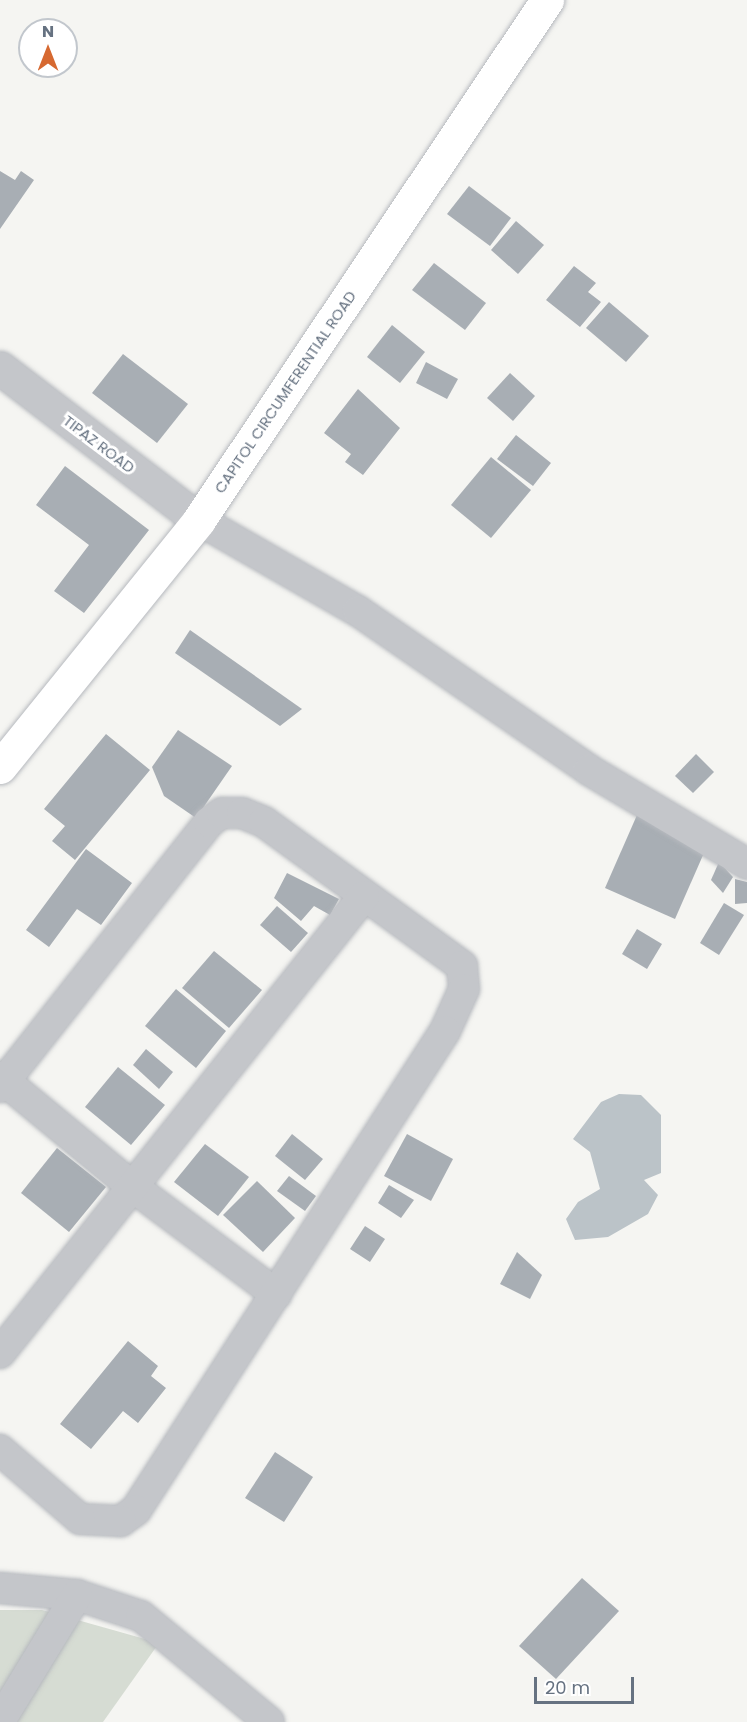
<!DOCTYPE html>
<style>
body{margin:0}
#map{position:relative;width:747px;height:1722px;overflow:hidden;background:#f5f5f2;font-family:Poppins,sans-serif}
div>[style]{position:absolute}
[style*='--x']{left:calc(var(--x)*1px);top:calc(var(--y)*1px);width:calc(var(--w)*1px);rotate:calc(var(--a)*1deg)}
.green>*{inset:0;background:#d6dcd3}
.water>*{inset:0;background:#bbc3c8}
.building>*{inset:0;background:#a8aeb4}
.roads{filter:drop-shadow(0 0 2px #b6b9be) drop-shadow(0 0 2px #b6b9be)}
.minor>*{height:30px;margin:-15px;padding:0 15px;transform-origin:15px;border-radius:15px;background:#c4c6ca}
.tertiary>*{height:33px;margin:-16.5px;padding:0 16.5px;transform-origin:16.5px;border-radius:16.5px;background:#c4c6ca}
.secondary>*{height:33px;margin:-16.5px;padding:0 16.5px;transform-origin:16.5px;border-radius:16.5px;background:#fff}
span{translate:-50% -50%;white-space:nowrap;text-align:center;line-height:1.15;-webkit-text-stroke:6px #fff;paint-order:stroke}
.street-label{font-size:15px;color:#667281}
.north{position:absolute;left:18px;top:18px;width:60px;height:60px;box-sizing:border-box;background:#fff;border:2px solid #c2c7cd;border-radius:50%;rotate:0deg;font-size:16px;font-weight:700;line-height:24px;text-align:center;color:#667281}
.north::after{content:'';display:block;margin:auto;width:21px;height:27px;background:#d66931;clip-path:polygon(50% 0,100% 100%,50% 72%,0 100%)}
.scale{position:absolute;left:534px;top:1677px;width:100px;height:27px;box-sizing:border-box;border:3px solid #667281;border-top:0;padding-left:8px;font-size:18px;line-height:21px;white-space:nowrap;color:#667281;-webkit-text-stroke:4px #fff;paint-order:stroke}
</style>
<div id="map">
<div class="green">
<i style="clip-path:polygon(0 1610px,42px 1610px,159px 1643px,103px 1722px,0 1722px)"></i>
</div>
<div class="water">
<i style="clip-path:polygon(619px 1094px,641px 1095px,661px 1115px,661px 1173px,644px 1180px,658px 1195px,648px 1214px,608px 1237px,575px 1240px,566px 1219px,578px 1202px,600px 1189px,590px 1152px,573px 1139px,601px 1102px)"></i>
</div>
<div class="building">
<i style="clip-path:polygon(0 171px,15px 180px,21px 171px,34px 180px,0 229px)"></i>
<i style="clip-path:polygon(469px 186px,511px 218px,490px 246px,447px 214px)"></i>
<i style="clip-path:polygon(516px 221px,544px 245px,518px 274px,491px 250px)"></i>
<i style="clip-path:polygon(434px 263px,486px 303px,465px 330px,412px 290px)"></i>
<i style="clip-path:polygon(574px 266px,596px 283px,588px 292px,601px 302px,580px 327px,546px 300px)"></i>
<i style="clip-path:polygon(609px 302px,649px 336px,626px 362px,586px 328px)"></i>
<i style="clip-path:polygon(392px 325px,425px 352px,400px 383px,367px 357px)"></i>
<i style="clip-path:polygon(123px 354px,188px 404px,157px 443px,92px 393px)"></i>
<i style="clip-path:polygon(426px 362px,458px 379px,447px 399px,416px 383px)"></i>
<i style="clip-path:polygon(510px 373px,535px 396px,513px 421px,487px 398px)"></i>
<i style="clip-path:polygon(358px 389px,400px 428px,363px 475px,345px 462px,351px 454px,324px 433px)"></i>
<i style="clip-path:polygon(516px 435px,551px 463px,533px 486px,497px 459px)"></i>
<i style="clip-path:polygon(491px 457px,531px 490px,491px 538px,451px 505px)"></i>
<i style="clip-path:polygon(65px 466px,149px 530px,84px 613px,54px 591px,89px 545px,36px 505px)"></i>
<i style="clip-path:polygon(190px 630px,302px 709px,280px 726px,175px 653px)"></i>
<i style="clip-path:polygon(178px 730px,232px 766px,196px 818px,164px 796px,152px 767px)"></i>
<i style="clip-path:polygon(106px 734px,150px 770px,75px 860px,52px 841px,65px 826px,44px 809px)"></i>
<i style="clip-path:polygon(696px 754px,714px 772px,693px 793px,675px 776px)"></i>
<i style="clip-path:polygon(637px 815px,707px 846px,675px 919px,605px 888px)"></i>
<i style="clip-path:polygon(86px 849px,132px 883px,101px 925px,77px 909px,49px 947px,26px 930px)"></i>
<i style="clip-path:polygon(719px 862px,733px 877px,723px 893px,711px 880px)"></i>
<i style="clip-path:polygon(287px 873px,339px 899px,330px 915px,314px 906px,301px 921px,274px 898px)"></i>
<i style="clip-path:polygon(735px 879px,747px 882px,747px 903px,735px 904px)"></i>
<i style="clip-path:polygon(724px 903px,744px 915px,719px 955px,700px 943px)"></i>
<i style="clip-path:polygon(277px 906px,308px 933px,291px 952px,260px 925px)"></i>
<i style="clip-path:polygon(637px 929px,662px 944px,647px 969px,622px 954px)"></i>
<i style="clip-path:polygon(214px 951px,262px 990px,229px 1028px,182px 988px)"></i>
<i style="clip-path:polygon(176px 989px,226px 1031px,196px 1068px,145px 1026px)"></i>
<i style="clip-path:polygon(146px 1049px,173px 1072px,159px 1089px,133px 1065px)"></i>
<i style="clip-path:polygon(118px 1067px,165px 1105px,131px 1145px,85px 1107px)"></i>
<i style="clip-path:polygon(292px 1134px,323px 1159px,305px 1180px,275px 1156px)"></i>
<i style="clip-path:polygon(407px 1134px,453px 1159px,431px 1201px,384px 1176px)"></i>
<i style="clip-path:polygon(205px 1144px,249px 1177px,218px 1216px,174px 1182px)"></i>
<i style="clip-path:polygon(57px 1148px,106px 1187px,69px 1232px,21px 1193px)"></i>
<i style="clip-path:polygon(289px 1176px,316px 1196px,305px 1211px,277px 1191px)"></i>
<i style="clip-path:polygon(257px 1181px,295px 1218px,263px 1252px,223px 1215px)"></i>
<i style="clip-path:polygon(389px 1185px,414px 1200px,401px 1218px,378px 1203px)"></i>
<i style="clip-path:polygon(365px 1226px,385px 1239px,370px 1262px,350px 1249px)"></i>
<i style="clip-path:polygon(517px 1252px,542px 1275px,530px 1299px,500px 1284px)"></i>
<i style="clip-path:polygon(128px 1341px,158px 1366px,151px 1376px,166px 1388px,138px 1423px,123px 1411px,91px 1449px,60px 1424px)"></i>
<i style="clip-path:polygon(275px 1452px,313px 1477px,284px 1522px,245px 1498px)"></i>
<i style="clip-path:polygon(582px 1578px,619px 1611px,556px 1679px,519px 1646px)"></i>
</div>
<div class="roads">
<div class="minor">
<i style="--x:199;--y:520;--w:183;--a:29.8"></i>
<i style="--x:358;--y:611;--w:280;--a:34.5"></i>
<i style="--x:589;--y:770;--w:184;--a:30.7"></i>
<i style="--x:0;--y:1077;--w:173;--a:39.6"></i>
<i style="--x:133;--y:1187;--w:179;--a:36.8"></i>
<i style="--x:0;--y:1087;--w:337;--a:-51.7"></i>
<i style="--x:209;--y:822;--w:16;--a:-35"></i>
<i style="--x:222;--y:813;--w:20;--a:0"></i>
<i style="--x:242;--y:813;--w:24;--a:22"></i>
<i style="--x:264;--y:822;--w:245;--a:36"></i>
<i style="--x:462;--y:966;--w:23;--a:85"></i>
<i style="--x:464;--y:989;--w:46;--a:114.3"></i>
<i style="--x:445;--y:1031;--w:570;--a:122.83"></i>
<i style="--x:136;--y:1510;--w:19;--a:144"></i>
<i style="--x:121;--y:1521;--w:41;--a:-177.2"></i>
<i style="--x:80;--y:1519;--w:106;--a:-139.2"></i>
<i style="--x:0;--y:1353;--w:584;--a:-51.46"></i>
<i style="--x:0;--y:1588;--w:77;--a:5.2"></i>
<i style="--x:77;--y:1595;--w:67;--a:18.2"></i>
<i style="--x:141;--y:1616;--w:166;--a:39.6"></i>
<i style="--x:0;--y:1721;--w:148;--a:-58.6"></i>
</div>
<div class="tertiary">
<i style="--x:0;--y:368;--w:250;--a:37.4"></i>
</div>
<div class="secondary">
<i style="--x:0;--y:767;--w:317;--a:-51.1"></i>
<i style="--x:199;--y:520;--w:626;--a:-56.21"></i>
</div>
</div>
<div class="street-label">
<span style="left:285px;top:392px;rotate:-56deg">CAPITOL CIRCUMFERENTIAL ROAD</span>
<span style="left:99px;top:444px;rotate:37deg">TIPAZ ROAD</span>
</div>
<div class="north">N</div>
<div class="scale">20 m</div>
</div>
